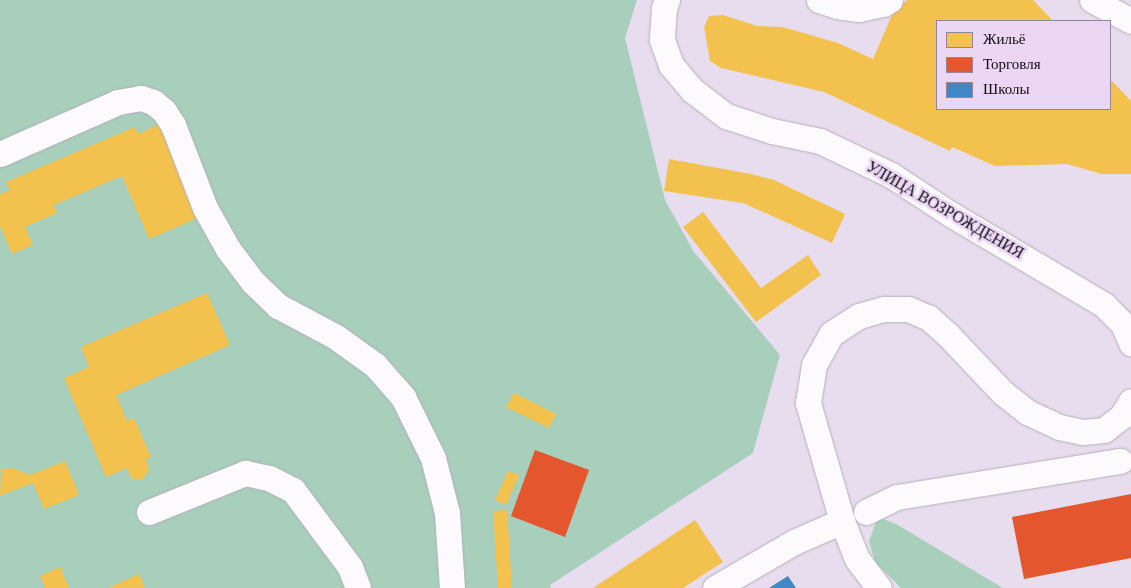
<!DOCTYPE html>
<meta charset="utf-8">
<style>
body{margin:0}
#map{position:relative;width:1131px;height:588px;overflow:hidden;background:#e8ddee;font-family:"Times New Roman",serif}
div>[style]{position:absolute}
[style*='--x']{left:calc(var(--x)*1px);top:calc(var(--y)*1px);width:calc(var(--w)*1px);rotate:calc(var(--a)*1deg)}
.green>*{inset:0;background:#a7cfbc}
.homes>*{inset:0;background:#f2c14e}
.shops>*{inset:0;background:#e4572e}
.schools>*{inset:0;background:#3f88c5}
.roads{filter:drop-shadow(0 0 1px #b7aebb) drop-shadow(0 0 1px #b7aebb)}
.minor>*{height:25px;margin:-12.5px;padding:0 12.5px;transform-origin:12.5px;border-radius:12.5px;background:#fcfafc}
span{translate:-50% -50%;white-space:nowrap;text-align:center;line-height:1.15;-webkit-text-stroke:5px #ebd7f4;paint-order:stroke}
.street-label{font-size:16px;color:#100912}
.legend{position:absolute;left:936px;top:20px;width:175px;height:90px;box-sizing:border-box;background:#ebd7f4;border:1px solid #93859a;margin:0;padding:6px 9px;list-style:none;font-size:15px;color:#100912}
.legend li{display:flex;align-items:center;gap:10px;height:25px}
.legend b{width:25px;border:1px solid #93859a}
</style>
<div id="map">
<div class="green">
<i style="clip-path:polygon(0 0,637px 0,625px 38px,665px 200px,694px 252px,780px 355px,753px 453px,550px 585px,551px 588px,0 588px)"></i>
<i style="clip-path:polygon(878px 517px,896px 524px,1003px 588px,901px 588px,875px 562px,869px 541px)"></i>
</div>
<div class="homes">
<i style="clip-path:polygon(907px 0,1033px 0,1053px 21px,937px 21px,937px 109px,1110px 109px,1110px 79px,1131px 101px,1131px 174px,1102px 174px,1067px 164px,995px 166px,952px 147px,950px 151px,824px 92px,721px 68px,710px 61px,704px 27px,709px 16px,723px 15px,757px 26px,783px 27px,838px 43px,873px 59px,892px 15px)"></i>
<i style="clip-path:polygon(160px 124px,200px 217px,149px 239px,122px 176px,54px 205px,57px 213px,25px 227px,33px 245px,12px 254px,0 226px,0 194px,10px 190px,6px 182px,135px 127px,138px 134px)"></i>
<i style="clip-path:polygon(669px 159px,751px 174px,774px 180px,845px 214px,832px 243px,743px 203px,664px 191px)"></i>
<i style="clip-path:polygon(703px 212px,761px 288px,808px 255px,821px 275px,756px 322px,683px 227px)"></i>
<i style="clip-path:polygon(207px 293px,230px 345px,116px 395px,127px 421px,134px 418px,151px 457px,146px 459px,149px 470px,142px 480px,131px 478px,127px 468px,106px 477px,64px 378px,89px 367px,81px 347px)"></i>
<i style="clip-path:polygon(514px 393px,556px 414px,549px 428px,506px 407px)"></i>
<i style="clip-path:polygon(65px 461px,79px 495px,44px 509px,33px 483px,0 496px,1px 469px,12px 468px,30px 475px)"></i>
<i style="clip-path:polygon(508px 471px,519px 475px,506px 505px,495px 500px)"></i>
<i style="clip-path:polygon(507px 510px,512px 588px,498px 588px,493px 511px)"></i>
<i style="clip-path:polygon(695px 520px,723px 562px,683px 588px,593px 588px)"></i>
<i style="clip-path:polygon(60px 567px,69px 588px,45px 588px,40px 576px)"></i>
<i style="clip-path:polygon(139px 574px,145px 588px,108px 588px)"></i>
</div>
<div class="shops">
<i style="clip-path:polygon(535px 450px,589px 470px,565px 537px,511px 516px)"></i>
<i style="clip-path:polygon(1131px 494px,1131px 558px,1024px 579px,1012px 517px)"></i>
</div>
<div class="schools">
<i style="clip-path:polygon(788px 576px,796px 588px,769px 588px)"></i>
</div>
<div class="roads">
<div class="minor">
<i style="--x:667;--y:0;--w:9;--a:111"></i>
<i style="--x:664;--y:8;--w:32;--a:94"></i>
<i style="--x:662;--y:40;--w:27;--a:70"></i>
<i style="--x:671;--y:65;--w:33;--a:50"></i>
<i style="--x:692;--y:90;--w:43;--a:37.4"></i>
<i style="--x:726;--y:116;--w:48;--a:18.1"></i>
<i style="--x:772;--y:131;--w:49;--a:11.8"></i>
<i style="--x:820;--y:141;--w:79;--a:25.6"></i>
<i style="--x:891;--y:175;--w:73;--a:33.3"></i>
<i style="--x:952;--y:215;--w:177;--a:30.6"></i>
<i style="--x:1104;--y:305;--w:27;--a:45"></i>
<i style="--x:1123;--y:324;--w:21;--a:67"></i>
<i style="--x:819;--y:0;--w:19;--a:18"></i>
<i style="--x:837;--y:6;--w:22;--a:8"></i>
<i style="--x:859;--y:9;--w:25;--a:-12"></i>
<i style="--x:883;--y:4;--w:8;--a:-30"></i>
<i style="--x:1092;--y:0;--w:44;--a:28.3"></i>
<i style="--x:0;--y:154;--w:129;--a:-23.8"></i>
<i style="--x:118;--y:102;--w:23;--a:-10"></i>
<i style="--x:141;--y:98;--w:13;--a:18"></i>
<i style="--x:153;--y:102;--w:14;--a:39"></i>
<i style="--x:164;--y:111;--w:17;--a:57"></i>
<i style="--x:173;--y:125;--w:89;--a:68.9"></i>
<i style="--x:205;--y:208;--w:47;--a:60.7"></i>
<i style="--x:228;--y:249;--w:41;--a:52.9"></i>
<i style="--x:253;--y:282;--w:35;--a:44"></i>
<i style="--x:278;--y:306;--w:66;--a:28.1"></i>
<i style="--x:336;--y:337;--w:48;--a:35.7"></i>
<i style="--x:375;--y:365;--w:43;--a:48.8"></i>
<i style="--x:403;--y:397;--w:68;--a:63.8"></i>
<i style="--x:433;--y:458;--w:57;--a:75.7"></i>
<i style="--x:447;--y:513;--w:75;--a:86.2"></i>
<i style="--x:149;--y:512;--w:104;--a:-22.1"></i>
<i style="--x:245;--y:473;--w:25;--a:12"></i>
<i style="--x:269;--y:478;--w:27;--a:27"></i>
<i style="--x:293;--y:490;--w:96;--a:53.5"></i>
<i style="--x:350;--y:567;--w:22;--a:69"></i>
<i style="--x:866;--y:512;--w:34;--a:-26"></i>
<i style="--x:897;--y:497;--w:226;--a:-9.2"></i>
<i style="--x:715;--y:588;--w:91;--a:-30.2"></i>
<i style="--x:794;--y:542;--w:52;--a:-23.6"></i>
<i style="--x:879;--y:588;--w:36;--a:-127"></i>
<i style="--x:857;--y:559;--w:41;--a:-111.5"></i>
<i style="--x:842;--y:521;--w:123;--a:-106.1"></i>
<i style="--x:808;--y:403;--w:38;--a:-81"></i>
<i style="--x:814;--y:365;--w:35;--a:-61"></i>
<i style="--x:831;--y:334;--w:33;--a:-33"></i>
<i style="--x:859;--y:316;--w:26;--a:-16"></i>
<i style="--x:884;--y:309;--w:24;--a:0"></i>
<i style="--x:908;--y:309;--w:23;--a:23"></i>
<i style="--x:929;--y:318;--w:24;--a:42"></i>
<i style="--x:947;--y:334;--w:81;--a:46.5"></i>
<i style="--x:1003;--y:393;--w:31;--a:38"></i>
<i style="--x:1027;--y:412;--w:35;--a:25"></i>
<i style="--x:1059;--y:427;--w:24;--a:12"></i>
<i style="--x:1082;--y:432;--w:22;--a:-5"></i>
<i style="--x:1104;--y:430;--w:23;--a:-38"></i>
<i style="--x:1122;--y:416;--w:17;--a:-59"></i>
</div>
</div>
<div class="street-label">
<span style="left:945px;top:210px;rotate:30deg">УЛИЦА ВОЗРОЖДЕНИЯ</span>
</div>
<ul class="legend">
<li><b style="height:14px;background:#f2c14e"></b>Жильё</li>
<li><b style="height:14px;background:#e4572e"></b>Торговля</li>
<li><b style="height:14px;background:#3f88c5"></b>Школы</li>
</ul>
</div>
